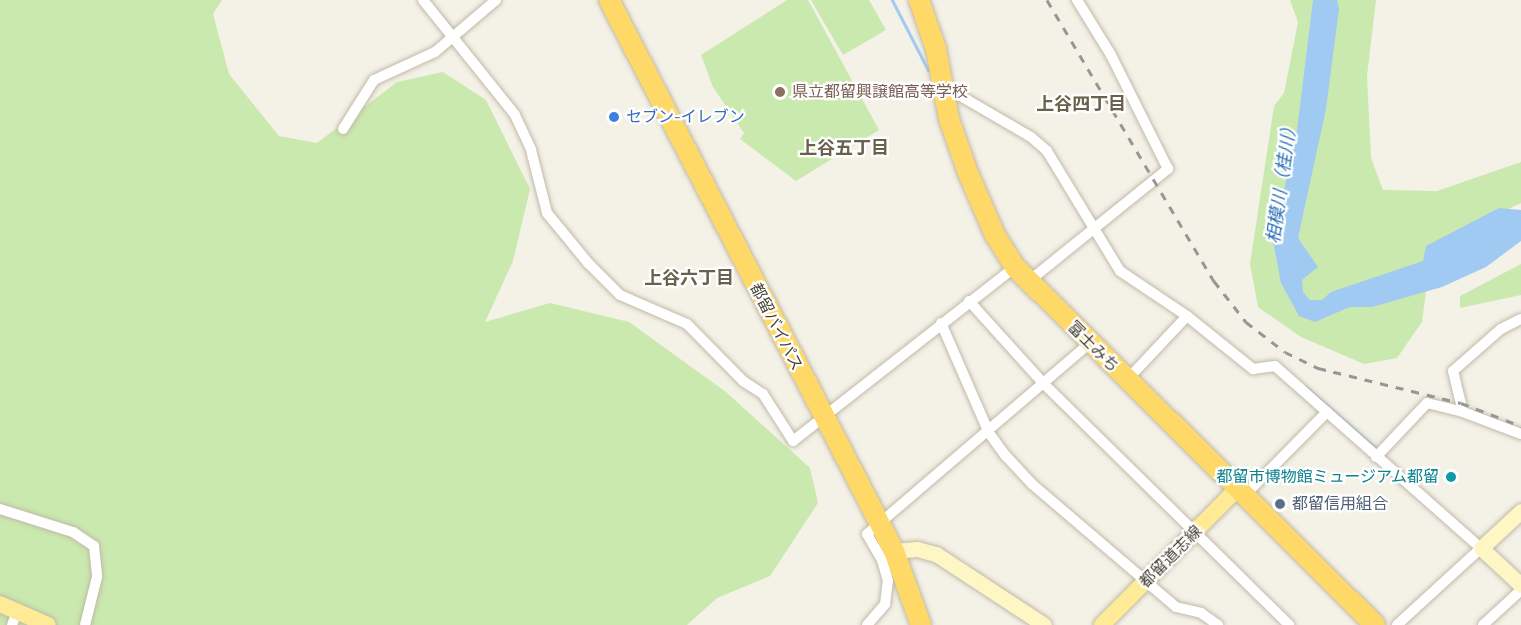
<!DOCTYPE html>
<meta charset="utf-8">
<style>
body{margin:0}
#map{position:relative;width:1521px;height:625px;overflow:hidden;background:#f4f1e7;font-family:Raleway,"Noto Sans JP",sans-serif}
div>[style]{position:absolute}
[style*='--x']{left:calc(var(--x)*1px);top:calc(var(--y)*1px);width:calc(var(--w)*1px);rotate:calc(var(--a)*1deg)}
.green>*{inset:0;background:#cae9ae}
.water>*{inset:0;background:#a1caf3}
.stream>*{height:3px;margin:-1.5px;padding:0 1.5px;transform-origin:1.5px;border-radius:1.5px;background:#a1caf3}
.roads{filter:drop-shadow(0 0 2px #c0baa9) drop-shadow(0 0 2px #c0baa9)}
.street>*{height:10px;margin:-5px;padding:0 5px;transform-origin:5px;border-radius:5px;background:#fff}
.secondary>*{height:15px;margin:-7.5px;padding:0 7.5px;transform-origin:7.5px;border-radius:7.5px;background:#fff6c6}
.primary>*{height:16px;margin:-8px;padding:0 8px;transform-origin:8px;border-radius:8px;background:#ffea95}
.highway>*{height:20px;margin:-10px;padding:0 10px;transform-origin:10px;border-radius:10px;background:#ffd967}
.rail>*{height:3px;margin-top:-1.5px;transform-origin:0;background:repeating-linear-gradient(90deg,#969696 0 8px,transparent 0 16px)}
.dots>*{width:16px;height:16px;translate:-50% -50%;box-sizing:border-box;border:3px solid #fff;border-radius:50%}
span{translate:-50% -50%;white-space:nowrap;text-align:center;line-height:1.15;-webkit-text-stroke:4.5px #fff;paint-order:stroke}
.education-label{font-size:16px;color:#785e54}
.left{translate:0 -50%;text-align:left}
.shop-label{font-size:16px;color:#366cbe}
.street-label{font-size:16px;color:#474235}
.culture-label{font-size:16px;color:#0d838f}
.right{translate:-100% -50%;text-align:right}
.service-label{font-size:16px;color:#4e5e75}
.neighbourhood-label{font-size:18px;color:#6a614c;font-weight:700}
.water-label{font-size:18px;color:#2b70b7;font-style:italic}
</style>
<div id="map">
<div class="green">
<i style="clip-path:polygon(0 0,222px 0,213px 14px,229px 74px,279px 136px,317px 143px,397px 82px,443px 72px,486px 100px,530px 189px,513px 261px,485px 322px,550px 303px,629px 322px,726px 392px,810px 468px,818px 503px,770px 576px,717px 598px,687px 625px,0 625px)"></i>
<i style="clip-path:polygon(787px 0,808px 0,879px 130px,796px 181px,740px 139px,744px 133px,713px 87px,701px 55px)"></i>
<i style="clip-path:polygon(811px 0,869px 0,886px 30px,843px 55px)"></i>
<i style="clip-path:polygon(1290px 0,1376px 0,1367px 76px,1371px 158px,1383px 190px,1437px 191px,1521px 162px,1521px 203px,1478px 223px,1430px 261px,1422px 322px,1397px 358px,1364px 364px,1301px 337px,1258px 307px,1250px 264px,1274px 106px,1284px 93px,1298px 22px)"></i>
<i style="clip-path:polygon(1521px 264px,1521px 295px,1460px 308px,1460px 296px)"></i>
</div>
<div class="water">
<i style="clip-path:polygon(1313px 0,1337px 0,1339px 9px,1326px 109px,1298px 238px,1318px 267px,1302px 280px,1303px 292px,1310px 300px,1322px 300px,1331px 292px,1423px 261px,1426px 246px,1499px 208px,1521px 210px,1521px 241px,1486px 267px,1442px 287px,1372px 307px,1350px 307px,1315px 322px,1299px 316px,1281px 283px,1273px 241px,1297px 130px)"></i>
</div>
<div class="stream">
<i style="--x:892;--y:0;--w:79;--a:62.8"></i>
<i style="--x:1306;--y:387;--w:93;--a:41.1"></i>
</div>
<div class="roads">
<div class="street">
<i style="--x:423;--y:0;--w:147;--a:51.3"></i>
<i style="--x:515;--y:115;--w:38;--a:65"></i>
<i style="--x:531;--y:150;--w:65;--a:75.7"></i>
<i style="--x:547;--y:213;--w:65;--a:50.6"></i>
<i style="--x:588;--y:263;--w:45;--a:45"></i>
<i style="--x:620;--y:295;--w:73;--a:23.4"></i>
<i style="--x:687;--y:324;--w:80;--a:45.5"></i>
<i style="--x:743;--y:381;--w:24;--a:33"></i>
<i style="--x:763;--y:394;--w:56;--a:57.4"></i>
<i style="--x:793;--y:441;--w:282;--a:-38.1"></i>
<i style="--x:945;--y:87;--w:99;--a:30.2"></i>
<i style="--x:1031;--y:137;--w:21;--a:41"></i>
<i style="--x:1047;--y:151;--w:140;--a:58.7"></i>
<i style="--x:1120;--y:271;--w:81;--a:33.9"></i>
<i style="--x:1187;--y:316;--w:85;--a:38.8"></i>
<i style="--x:1253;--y:369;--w:22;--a:-8"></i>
<i style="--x:1275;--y:366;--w:275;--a:41.5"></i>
<i style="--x:1481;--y:548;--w:114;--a:137.5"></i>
<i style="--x:343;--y:129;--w:58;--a:-57.7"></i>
<i style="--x:374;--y:80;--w:67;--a:-24.7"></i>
<i style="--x:435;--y:52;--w:80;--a:-40.4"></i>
<i style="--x:1029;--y:281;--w:179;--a:-38.9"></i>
<i style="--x:1168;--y:169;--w:127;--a:-116.6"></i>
<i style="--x:1111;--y:55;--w:65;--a:-121.7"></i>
<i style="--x:969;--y:301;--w:112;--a:47.9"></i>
<i style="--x:1044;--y:384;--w:344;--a:44.5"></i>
<i style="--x:941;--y:323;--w:120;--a:66.4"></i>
<i style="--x:989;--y:433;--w:29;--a:54"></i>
<i style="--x:1006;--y:456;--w:38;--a:47"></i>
<i style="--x:1032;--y:484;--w:189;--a:40.5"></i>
<i style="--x:1176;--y:607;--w:26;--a:13"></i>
<i style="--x:1201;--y:613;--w:21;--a:35"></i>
<i style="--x:1126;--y:381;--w:89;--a:-46.8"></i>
<i style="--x:1463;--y:412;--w:42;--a:-103.7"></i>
<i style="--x:1453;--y:371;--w:64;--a:-41.2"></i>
<i style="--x:1501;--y:329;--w:22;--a:-27"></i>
<i style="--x:1376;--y:457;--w:74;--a:-46.6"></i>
<i style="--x:1427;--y:403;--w:37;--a:14"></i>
<i style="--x:1463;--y:412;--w:62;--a:20.8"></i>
<i style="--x:1246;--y:494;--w:115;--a:-45.4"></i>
<i style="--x:0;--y:509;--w:77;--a:17.5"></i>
<i style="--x:73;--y:532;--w:25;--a:34"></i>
<i style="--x:94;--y:546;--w:31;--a:84"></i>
<i style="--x:97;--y:577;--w:49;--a:104"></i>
<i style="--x:12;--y:625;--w:14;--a:-69"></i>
<i style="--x:867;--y:625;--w:28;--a:-49"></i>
<i style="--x:885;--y:604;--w:23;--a:-83"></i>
<i style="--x:888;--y:581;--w:22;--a:-106"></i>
<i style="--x:882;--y:560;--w:30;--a:-120"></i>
<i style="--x:867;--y:534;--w:292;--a:-40.6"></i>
<i style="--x:1483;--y:625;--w:52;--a:-42.6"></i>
</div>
<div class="secondary">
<i style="--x:1521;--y:511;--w:54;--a:137.2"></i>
<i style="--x:1481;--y:548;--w:54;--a:42.8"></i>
<i style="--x:894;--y:551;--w:23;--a:-5"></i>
<i style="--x:917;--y:549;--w:20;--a:15"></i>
<i style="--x:936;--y:554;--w:129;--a:33.3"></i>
</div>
<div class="primary">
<i style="--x:0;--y:604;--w:52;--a:23.6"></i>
<i style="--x:1102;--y:625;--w:194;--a:-45.2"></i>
</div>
<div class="highway">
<i style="--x:609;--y:0;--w:620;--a:62.65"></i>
<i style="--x:894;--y:551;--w:79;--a:70"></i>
<i style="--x:919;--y:0;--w:52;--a:70.9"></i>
<i style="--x:936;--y:49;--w:71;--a:79.5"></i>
<i style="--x:949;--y:119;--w:57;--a:70.6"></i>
<i style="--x:968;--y:173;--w:68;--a:66.5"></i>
<i style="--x:995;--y:235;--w:38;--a:58"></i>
<i style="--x:1015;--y:267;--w:508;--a:44.84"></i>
</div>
</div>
<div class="rail">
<i style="--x:1047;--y:0;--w:327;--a:59.3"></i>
<i style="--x:1214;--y:281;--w:52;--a:52"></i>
<i style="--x:1246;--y:322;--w:49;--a:37.6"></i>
<i style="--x:1285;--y:352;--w:37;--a:26"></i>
<i style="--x:1318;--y:368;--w:147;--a:13.8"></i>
<i style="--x:1461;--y:403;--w:64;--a:21"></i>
</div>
<div class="dots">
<i style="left:780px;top:92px;background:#8d6e63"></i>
<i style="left:614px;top:117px;background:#3f7fe0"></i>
<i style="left:1451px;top:477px;background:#0f9aa8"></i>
<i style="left:1280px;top:504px;background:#5c6f8a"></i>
</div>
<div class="education-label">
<span class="left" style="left:792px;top:92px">県立都留興譲館高等学校</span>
</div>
<div class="shop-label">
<span class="left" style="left:626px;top:117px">セブン-イレブン</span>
</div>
<div class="street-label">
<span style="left:776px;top:327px;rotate:63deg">都留バイパス</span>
<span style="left:1093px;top:347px;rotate:45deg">富士みち</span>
<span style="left:1171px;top:557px;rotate:-45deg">都留道志線</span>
</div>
<div class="culture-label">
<span class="right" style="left:1439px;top:477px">都留市博物館ミュージアム都留</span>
</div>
<div class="service-label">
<span class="left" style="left:1292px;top:504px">都留信用組合</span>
</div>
<div class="neighbourhood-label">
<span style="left:1081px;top:104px">上谷四丁目</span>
<span style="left:844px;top:148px">上谷五丁目</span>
<span style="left:689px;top:278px">上谷六丁目</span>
</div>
<div class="water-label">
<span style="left:1282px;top:181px;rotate:-82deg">相模川（桂川）</span>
</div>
</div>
